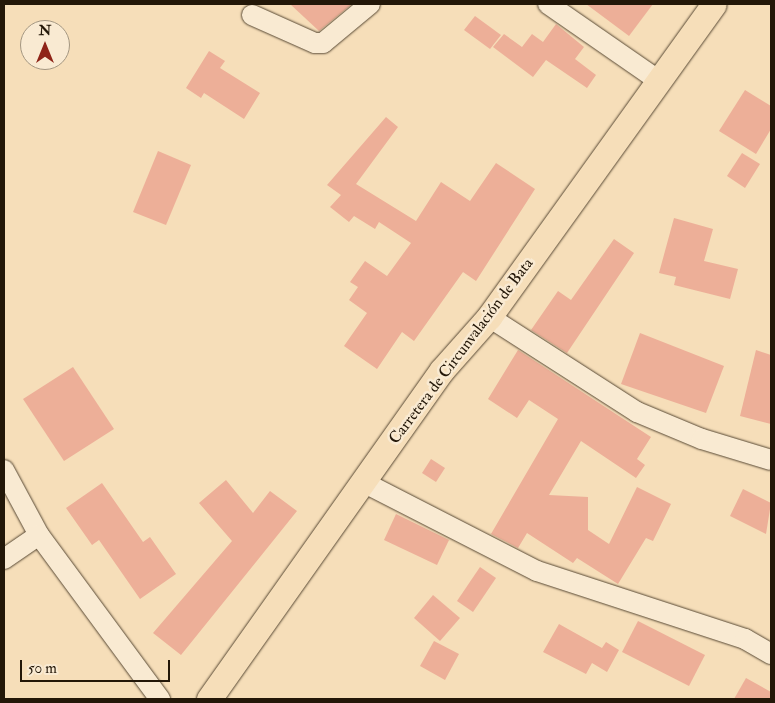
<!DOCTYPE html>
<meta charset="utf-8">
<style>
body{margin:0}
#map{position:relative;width:775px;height:703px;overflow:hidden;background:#f6deb9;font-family:"IM FELL Double Pica",serif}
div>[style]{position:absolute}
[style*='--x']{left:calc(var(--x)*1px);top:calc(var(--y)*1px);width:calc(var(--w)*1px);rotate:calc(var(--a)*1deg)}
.building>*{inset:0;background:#edaf98}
.roads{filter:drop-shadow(0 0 1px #584934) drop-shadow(0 0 1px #584934)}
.minor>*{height:20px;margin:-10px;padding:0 10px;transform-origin:10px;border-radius:10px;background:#f9ead2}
.major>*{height:25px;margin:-12.5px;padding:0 12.5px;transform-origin:12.5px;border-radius:12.5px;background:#f6deb9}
span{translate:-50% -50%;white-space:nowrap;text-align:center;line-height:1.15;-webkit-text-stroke:5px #f9ead2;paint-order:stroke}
.street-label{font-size:16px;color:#231708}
.frame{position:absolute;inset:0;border:5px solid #231708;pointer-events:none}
.north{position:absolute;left:20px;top:20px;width:50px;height:50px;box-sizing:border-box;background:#f9ead2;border:1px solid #a39681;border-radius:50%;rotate:0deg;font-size:14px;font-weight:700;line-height:20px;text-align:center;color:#231708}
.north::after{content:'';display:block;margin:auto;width:18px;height:22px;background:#8f2418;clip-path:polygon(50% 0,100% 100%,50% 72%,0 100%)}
.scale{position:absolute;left:20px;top:660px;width:150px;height:22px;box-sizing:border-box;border:2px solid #231708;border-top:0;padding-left:6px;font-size:15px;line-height:18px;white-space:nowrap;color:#231708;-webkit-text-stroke:4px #f9ead2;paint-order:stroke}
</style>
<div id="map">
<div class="building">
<i style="clip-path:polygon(290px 4px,352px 4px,319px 31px)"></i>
<i style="clip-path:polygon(586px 4px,653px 4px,629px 36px)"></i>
<i style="clip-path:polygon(475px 16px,501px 35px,490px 49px,464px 30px)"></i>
<i style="clip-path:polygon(556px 24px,584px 47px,575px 59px,596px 75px,587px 88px,546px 60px,533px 77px,493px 47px,504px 34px,522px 47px,532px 34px,543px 42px)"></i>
<i style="clip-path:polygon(209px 51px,225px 61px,220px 68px,260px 93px,244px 119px,204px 93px,201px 98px,186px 88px)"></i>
<i style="clip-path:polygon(745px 90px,771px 106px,771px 129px,756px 154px,719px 131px)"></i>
<i style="clip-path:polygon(386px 117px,398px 127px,356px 184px,416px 221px,441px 182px,470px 201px,496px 163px,535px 189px,476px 281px,463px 272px,414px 341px,402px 332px,377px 369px,344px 346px,367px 313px,349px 300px,358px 287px,350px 282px,365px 261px,387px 276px,411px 243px,379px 222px,375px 229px,354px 216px,349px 222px,330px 207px,341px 195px,327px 185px)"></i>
<i style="clip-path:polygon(158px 151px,191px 165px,166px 225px,133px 212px)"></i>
<i style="clip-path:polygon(742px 153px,760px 164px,745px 188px,727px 176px)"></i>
<i style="clip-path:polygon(674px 218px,713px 229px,704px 261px,738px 269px,730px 299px,674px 285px,676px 277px,659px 273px)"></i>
<i style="clip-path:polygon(614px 239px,634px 253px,567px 353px,531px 330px,558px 291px,571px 300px)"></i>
<i style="clip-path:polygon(640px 333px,724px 366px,706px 413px,621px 384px)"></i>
<i style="clip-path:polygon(518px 350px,651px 437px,637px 459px,645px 465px,636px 478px,581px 441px,549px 495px,588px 497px,588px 530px,609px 544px,637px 487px,671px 504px,653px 541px,646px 538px,618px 584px,577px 558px,573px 563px,527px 533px,518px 548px,491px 534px,558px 419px,529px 400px,517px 418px,488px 399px)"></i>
<i style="clip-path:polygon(756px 350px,771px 355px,771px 424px,740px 416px)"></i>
<i style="clip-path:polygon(73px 367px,114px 429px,64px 461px,23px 399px)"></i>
<i style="clip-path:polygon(431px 459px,445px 468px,436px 482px,422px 473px)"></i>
<i style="clip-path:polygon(226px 480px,253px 513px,270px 491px,297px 511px,181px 655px,153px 633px,232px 541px,199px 503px)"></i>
<i style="clip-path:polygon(102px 483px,143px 542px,150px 537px,176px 574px,140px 599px,99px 540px,92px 545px,66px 508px)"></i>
<i style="clip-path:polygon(743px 489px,771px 503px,766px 534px,730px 516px)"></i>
<i style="clip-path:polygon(396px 514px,449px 540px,437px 565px,384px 540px)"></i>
<i style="clip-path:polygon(480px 567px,496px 578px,473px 612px,457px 601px)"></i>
<i style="clip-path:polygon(433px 595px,460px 618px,440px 641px,414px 618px)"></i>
<i style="clip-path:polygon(638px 621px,705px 655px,689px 686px,622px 652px)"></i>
<i style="clip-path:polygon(559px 624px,602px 648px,606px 642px,619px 650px,607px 672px,592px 663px,586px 674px,543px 652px)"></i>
<i style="clip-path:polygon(434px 641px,459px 654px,445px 680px,420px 666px)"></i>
<i style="clip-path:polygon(746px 678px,771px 692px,771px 699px,734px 699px)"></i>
</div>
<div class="roads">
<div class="minor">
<i style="--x:548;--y:4;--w:135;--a:34.7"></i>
<i style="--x:252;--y:15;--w:69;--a:24"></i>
<i style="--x:315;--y:43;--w:8;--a:0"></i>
<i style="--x:323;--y:43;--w:61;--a:-39.7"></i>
<i style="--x:489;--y:317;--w:176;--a:32.7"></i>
<i style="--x:637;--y:412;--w:70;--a:22.6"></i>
<i style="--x:702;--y:439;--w:72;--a:16.9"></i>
<i style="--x:4;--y:470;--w:74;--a:61.7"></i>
<i style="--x:39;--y:535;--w:204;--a:53.6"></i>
<i style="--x:363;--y:482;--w:195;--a:27.1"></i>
<i style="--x:537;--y:571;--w:219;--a:18.1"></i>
<i style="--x:745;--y:639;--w:30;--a:30"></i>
<i style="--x:4;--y:559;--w:42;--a:-34.4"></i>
</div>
<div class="major">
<i style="--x:209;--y:699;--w:403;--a:-54.7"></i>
<i style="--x:442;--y:370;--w:71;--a:-48.4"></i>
<i style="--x:489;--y:317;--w:385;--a:-54.3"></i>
</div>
</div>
<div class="street-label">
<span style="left:461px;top:351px;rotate:-53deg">Carretera de Circunvalación de Bata</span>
</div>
<div class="frame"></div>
<div class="north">N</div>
<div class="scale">50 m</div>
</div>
